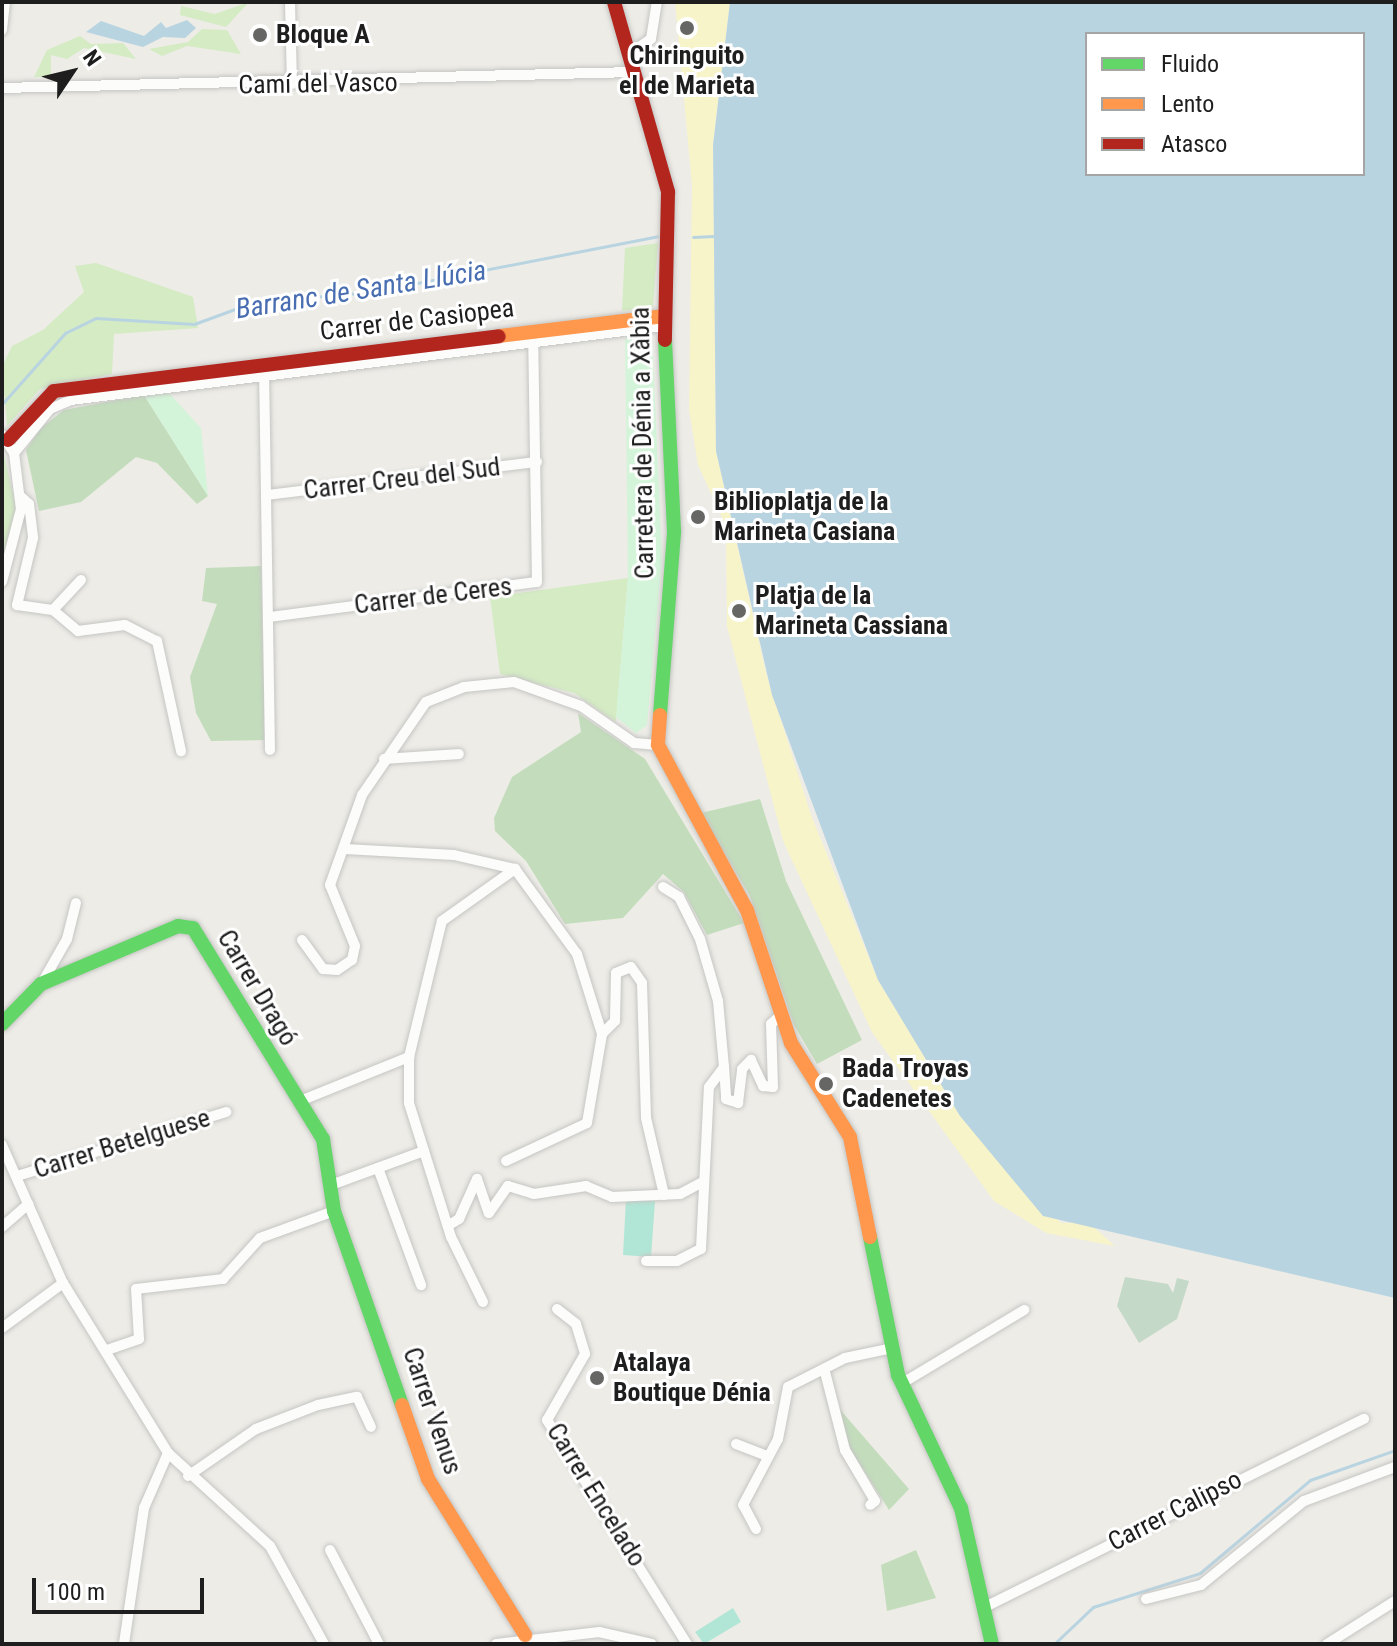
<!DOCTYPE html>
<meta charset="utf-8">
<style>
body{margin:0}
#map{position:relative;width:1397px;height:1646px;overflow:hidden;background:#edece7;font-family:"Roboto Condensed",sans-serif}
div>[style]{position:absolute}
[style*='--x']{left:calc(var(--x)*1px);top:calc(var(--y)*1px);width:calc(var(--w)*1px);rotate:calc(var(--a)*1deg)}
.grass>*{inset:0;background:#d4ebc4}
.forest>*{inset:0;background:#c3ddbc}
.sand>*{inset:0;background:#f7f4ca}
.cemetery>*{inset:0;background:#c5d9c8}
.park>*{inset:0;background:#d4f4d9}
.pitch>*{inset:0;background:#b1e6d6}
.water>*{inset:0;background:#b9d4e1}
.stream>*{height:3px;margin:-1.5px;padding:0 1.5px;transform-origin:1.5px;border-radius:1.5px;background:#b9d4e1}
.roads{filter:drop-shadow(0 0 2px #c5c5c3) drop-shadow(0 0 2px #c5c5c3)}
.street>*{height:10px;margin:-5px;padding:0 5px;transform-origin:5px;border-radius:5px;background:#fcfcfb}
.fast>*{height:14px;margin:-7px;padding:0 7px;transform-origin:7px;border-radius:7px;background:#63d668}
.slow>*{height:14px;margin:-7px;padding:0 7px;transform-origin:7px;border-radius:7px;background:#ff974d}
.jam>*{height:14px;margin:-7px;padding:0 7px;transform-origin:7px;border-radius:7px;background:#b3261e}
.dots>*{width:22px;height:22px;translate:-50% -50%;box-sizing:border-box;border:4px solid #fff;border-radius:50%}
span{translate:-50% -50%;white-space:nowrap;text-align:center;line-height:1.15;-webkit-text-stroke:6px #fff;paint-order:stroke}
.poi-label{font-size:26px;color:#1e1e1e;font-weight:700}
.left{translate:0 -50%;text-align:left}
.street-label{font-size:26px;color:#1e1e1e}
.water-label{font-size:28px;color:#486eb1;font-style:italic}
.frame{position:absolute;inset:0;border:4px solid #1e1e1e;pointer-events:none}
.legend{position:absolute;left:1085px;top:32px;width:280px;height:144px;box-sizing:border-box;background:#fff;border:2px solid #a5a5a5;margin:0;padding:10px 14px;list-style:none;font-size:24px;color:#1e1e1e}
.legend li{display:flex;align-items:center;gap:16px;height:40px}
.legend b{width:40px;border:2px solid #a5a5a5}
.north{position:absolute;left:32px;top:32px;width:80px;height:80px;-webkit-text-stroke:6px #fff;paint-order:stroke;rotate:55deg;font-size:22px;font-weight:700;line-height:32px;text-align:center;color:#1e1e1e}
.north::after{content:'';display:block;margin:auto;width:28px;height:36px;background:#1e1e1e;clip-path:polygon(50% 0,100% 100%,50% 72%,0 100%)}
.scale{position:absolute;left:32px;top:1578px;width:172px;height:36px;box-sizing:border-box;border:4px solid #1e1e1e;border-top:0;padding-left:10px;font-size:24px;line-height:28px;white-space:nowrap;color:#1e1e1e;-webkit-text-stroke:6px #fff;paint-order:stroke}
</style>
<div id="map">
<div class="grass">
<i style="clip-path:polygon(249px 2px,226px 27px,180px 15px,181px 6px,215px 14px)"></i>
<i style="clip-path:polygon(202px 29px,227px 30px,241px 54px,187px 46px,162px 56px,149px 49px,188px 42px)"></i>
<i style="clip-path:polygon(80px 36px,91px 44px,123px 43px,136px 59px,84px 48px,67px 59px,51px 55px,51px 77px,34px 77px,47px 50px)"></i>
<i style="clip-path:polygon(658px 243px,653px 307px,622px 311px,625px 248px)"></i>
<i style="clip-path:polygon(96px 263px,193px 297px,198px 328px,114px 334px,112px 374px,40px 389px,7px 426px,2px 367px,12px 346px,43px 330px,84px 292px,75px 266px)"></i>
<i style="clip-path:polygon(2px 446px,16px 507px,2px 568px)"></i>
<i style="clip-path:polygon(628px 578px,616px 722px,574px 693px,500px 674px,490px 597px)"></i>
</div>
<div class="forest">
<i style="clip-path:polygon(144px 395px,208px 496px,197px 504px,157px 463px,136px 457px,81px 502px,39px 511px,26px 450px,41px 428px,64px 410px)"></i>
<i style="clip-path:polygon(261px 566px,265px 740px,211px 741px,196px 713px,190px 677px,217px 604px,202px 601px,206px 568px)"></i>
<i style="clip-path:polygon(578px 713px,645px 759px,744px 923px,707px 935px,684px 892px,663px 874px,623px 918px,565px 924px,526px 861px,495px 831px,494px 818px,512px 777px,581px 732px)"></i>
<i style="clip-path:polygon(760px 799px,786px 881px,862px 1040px,817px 1064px,794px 1025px,750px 896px,701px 813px)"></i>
<i style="clip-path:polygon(836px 1405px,909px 1489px,889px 1510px,848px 1445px)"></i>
<i style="clip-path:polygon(916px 1550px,936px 1598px,887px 1611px,881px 1565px)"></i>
</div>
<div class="sand">
<i style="clip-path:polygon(675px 2px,730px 2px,713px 145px,716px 451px,766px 673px,811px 815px,878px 980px,960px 1116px,1061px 1223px,1089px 1223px,1115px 1246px,1046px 1233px,994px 1201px,872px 1032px,783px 841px,727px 626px,726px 526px,698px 465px,689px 410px,692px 185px)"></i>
</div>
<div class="cemetery">
<i style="clip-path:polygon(1125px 1277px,1168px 1284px,1173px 1293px,1177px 1278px,1189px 1281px,1177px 1319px,1139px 1343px,1117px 1306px)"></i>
</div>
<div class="park">
<i style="clip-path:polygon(652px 335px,662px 558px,647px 725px,636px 733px,616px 717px,628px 578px,625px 338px)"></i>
<i style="clip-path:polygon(169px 393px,201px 428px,208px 496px,144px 395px)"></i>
</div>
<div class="pitch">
<i style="clip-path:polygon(626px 1199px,655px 1201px,651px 1257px,623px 1255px)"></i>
<i style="clip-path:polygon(733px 1608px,741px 1622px,704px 1644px,695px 1632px)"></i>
</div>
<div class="water">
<i style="clip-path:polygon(evenodd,730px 2px,1395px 2px,1395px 1298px,1043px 1216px,960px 1116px,878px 980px,772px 695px,716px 451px,713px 145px,730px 2px,1363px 34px,1363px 174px,1087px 174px,1087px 34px,1363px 34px)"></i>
<i style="clip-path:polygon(187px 20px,196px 28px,185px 38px,163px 37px,143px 47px,86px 32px,101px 21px,144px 36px,161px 22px,166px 28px)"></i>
</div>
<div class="stream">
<i style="--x:693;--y:237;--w:21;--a:-3"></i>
<i style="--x:2;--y:404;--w:95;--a:-48.4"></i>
<i style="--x:65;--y:333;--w:34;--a:-26"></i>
<i style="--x:96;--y:318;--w:98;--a:3.5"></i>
<i style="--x:194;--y:324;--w:64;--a:-20.1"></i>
<i style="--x:254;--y:302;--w:117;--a:-4.9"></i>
<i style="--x:371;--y:292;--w:292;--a:-11"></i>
<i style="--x:1054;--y:1644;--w:54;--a:-43.5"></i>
<i style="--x:1093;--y:1607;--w:112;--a:-17.6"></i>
<i style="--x:1200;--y:1573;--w:144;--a:-40.2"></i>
<i style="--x:1310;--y:1480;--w:90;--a:-19.4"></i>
</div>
<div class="roads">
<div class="street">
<i style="--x:290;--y:2;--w:82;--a:88.6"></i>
<i style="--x:2;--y:30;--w:28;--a:-84"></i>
<i style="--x:628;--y:55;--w:28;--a:-35"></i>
<i style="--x:651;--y:39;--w:37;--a:-81"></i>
<i style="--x:2;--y:88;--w:631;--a:-1.45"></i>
<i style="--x:264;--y:369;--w:381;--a:89.1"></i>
<i style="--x:2;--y:435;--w:22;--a:56"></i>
<i style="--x:14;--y:453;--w:56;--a:82.9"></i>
<i style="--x:21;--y:509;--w:75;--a:104.6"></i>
<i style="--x:14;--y:453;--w:57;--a:-50.7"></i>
<i style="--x:50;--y:409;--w:23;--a:-23"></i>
<i style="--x:71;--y:400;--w:598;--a:-7.11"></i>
<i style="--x:267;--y:495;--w:272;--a:-7"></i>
<i style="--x:20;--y:496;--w:12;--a:42"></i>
<i style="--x:29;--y:504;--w:34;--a:83"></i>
<i style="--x:33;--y:538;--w:69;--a:103.4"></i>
<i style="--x:17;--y:605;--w:36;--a:8"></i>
<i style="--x:53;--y:610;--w:41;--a:-47"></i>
<i style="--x:53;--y:610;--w:33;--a:40"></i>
<i style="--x:78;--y:631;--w:47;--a:-7.3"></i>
<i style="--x:125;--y:625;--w:36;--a:27"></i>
<i style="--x:157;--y:641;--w:113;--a:77.7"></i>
<i style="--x:270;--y:617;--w:269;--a:-7.5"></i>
<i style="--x:537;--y:582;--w:245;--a:-90.9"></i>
<i style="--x:384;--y:759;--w:75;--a:-3.8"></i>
<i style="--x:345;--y:849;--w:109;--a:3.2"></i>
<i style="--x:454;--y:855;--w:63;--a:12.9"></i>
<i style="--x:515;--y:869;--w:105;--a:53.9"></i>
<i style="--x:577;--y:954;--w:84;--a:72.6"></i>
<i style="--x:663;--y:887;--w:19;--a:32"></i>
<i style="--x:679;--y:897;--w:47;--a:63.4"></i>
<i style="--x:700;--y:939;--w:65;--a:73.8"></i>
<i style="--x:718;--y:1001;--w:66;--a:84.8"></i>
<i style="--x:302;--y:940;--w:36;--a:54"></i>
<i style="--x:323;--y:969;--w:14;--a:4"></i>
<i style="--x:337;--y:970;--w:18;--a:-34"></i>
<i style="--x:352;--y:960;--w:14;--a:-78"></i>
<i style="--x:355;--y:946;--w:66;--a:-112.3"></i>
<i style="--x:330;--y:885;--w:96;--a:-70.4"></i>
<i style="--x:362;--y:795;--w:113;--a:-55.5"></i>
<i style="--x:426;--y:702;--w:41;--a:-21.5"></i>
<i style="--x:464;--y:687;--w:50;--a:-5.7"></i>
<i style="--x:514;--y:682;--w:71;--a:19.7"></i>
<i style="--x:581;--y:706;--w:65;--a:34.9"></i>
<i style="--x:634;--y:743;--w:24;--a:5"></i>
<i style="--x:42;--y:983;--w:51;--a:-60.4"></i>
<i style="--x:67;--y:939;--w:37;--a:-76"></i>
<i style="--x:300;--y:1101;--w:118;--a:-22"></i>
<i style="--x:2;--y:1145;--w:151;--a:66.2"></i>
<i style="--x:63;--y:1283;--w:200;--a:58.3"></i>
<i style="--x:168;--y:1453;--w:60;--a:113.6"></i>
<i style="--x:144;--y:1508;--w:137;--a:98.4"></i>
<i style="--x:506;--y:1161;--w:89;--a:-25.1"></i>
<i style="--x:587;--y:1123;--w:90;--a:-80.4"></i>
<i style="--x:602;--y:1034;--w:18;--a:-45"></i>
<i style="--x:615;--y:1021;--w:48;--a:-88.8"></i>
<i style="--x:616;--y:973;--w:16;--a:-22"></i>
<i style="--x:631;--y:967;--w:19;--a:55"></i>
<i style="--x:642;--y:983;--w:135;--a:88.3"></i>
<i style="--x:646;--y:1118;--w:79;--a:76.8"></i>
<i style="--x:378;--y:1168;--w:125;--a:69.8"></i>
<i style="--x:17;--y:1176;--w:219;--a:-17"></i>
<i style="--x:331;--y:1185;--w:99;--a:-20.1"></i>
<i style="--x:449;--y:1225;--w:12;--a:-31"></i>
<i style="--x:459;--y:1219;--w:44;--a:-65.8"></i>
<i style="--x:477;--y:1179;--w:36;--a:71"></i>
<i style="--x:489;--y:1213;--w:33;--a:-55"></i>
<i style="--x:508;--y:1186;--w:27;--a:17"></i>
<i style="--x:534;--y:1194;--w:53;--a:-8.7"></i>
<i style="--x:586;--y:1186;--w:28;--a:23"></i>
<i style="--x:612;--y:1197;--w:68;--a:-2.5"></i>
<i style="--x:680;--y:1194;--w:27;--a:-28"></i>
<i style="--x:2;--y:1227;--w:35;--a:-41"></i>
<i style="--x:646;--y:1261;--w:31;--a:0"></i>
<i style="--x:677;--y:1261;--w:27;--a:-27"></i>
<i style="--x:701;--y:1249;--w:162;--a:-87.2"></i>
<i style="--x:709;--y:1087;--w:25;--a:-53"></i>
<i style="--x:724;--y:1067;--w:32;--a:86"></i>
<i style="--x:726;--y:1099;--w:13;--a:18"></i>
<i style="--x:738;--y:1103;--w:34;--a:-83"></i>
<i style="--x:742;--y:1069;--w:13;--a:-45"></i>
<i style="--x:751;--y:1060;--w:29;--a:65"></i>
<i style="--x:763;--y:1086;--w:10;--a:6"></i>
<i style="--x:773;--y:1087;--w:63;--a:-91.8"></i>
<i style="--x:771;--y:1024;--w:13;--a:-42"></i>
<i style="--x:483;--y:1302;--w:72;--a:-116.2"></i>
<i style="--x:451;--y:1237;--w:140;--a:-107.4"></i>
<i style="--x:409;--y:1103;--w:46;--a:-90"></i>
<i style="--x:409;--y:1057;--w:140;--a:-76.4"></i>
<i style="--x:442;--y:921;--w:90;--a:-35.5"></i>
<i style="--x:557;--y:1309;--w:24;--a:38"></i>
<i style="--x:576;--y:1324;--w:31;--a:73"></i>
<i style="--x:585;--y:1354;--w:76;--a:119.9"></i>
<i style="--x:547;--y:1420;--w:264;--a:58"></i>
<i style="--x:2;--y:1328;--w:76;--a:-36.4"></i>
<i style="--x:107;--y:1350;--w:34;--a:-19"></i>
<i style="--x:139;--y:1339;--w:50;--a:-93.4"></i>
<i style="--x:136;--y:1289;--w:88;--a:-6.6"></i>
<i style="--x:223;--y:1279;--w:55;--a:-47.9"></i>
<i style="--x:260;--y:1238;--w:79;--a:-20"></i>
<i style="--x:825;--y:1372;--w:81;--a:75.6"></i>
<i style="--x:845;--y:1450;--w:59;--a:59.5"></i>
<i style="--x:875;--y:1501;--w:6;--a:141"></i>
<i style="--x:901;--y:1384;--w:144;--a:-31"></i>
<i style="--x:736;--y:1444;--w:33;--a:21"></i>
<i style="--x:168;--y:1453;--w:138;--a:42.4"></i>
<i style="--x:270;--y:1546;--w:112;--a:61.1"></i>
<i style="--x:188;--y:1476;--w:83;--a:-34.7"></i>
<i style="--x:256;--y:1429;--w:66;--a:-21.2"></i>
<i style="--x:318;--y:1405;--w:40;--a:-12"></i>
<i style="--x:357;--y:1397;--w:33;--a:65"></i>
<i style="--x:756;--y:1529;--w:27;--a:-118"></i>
<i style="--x:743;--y:1505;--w:75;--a:-62.1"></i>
<i style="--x:778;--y:1439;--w:53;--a:-79.1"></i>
<i style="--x:788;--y:1387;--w:64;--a:-27"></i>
<i style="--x:845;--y:1358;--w:48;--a:-12"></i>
<i style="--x:330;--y:1550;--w:106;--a:62.5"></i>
<i style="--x:1146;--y:1599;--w:57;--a:-14.3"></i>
<i style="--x:1201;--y:1585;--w:133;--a:-39.2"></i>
<i style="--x:1304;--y:1501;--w:97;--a:-20.5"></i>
<i style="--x:987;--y:1606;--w:421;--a:-26.4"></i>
<i style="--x:496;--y:1644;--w:104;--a:-6.6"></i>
<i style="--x:599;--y:1632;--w:54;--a:12.8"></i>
<i style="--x:1327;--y:1644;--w:80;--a:-32.3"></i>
</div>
<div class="fast">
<i style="--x:660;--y:715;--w:185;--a:-85.6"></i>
<i style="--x:674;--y:531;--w:191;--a:-92.7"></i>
<i style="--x:2;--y:1024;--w:56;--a:-45.7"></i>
<i style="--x:41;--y:984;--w:149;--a:-22.9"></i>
<i style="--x:178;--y:926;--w:15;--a:8"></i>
<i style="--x:193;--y:928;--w:248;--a:58.4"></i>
<i style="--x:323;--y:1139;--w:73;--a:81.3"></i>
<i style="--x:334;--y:1211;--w:206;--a:70.7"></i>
<i style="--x:870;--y:1237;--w:141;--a:78.5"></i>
<i style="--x:898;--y:1375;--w:147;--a:64.7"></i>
<i style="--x:961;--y:1508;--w:139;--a:77.2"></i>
</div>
<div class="slow">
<i style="--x:499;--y:336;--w:166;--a:-6.9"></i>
<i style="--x:660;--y:715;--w:30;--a:94"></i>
<i style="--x:658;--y:745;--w:187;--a:61.7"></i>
<i style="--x:747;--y:910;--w:140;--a:71.7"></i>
<i style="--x:791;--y:1043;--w:111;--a:57.9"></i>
<i style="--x:850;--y:1137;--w:102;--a:78.7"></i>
<i style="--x:402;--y:1405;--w:78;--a:70.6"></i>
<i style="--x:428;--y:1479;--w:184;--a:58.1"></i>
</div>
<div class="jam">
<i style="--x:614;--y:2;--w:198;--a:74.1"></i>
<i style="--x:668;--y:192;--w:148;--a:91.2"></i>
<i style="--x:8;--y:440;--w:67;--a:-46.8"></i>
<i style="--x:54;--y:391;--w:448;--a:-7"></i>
</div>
</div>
<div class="dots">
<i style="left:687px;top:28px;background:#666664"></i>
<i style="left:260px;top:35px;background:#666664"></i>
<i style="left:698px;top:517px;background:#666664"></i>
<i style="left:739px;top:611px;background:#666664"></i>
<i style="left:826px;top:1084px;background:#666664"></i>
<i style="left:597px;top:1378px;background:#666664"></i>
</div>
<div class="poi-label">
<span class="left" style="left:276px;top:35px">Bloque A</span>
<span style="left:687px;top:71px">Chiringuito<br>el de Marieta</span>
<span class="left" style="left:714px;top:517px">Biblioplatja de la<br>Marineta Casiana</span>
<span class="left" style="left:755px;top:611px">Platja de la<br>Marineta Cassiana</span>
<span class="left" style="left:842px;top:1084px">Bada Troyas<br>Cadenetes</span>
<span class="left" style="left:613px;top:1378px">Atalaya<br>Boutique Dénia</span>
</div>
<div class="street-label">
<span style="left:318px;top:84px;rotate:-1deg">Camí del Vasco</span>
<span style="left:417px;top:320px;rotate:-7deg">Carrer de Casiopea</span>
<span style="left:643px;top:443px;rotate:-91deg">Carretera de Dénia a Xàbia</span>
<span style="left:402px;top:479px;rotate:-7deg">Carrer Creu del Sud</span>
<span style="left:433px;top:596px;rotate:-7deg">Carrer de Ceres</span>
<span style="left:257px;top:988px;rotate:59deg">Carrer Dragó</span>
<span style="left:122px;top:1144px;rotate:-17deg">Carrer Betelguese</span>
<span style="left:432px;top:1411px;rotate:71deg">Carrer Venus</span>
<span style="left:596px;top:1495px;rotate:58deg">Carrer Encelado</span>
<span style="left:1175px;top:1511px;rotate:-27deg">Carrer Calipso</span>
</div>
<div class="water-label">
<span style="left:361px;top:290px;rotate:-9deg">Barranc de Santa Llúcia</span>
</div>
<div class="frame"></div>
<ul class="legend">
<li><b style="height:10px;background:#63d668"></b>Fluido</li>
<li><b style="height:10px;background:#ff974d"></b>Lento</li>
<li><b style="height:10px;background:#b3261e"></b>Atasco</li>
</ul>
<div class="north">N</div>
<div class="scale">100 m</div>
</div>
